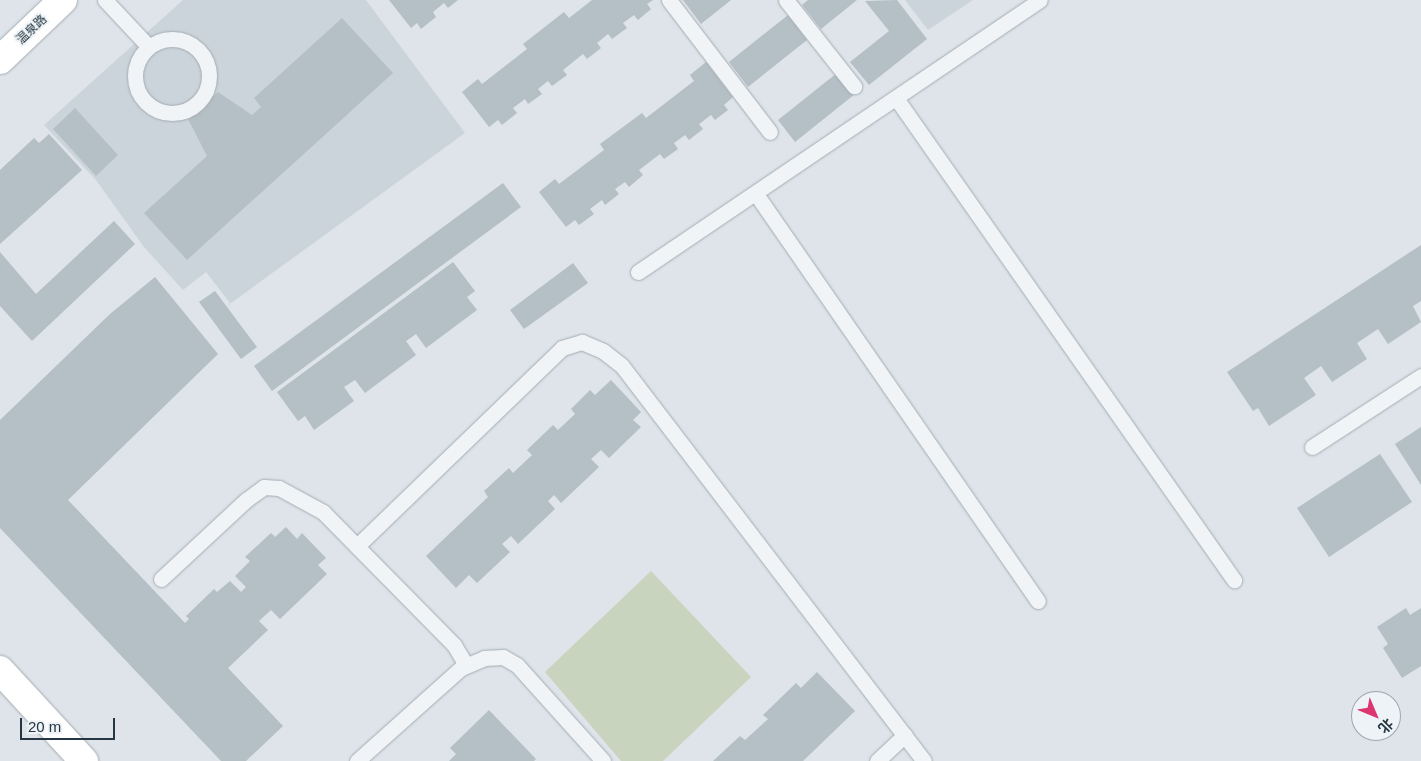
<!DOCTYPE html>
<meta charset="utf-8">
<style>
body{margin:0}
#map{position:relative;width:1421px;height:761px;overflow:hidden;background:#dee4e9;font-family:Helvetica,"Noto Sans SC",sans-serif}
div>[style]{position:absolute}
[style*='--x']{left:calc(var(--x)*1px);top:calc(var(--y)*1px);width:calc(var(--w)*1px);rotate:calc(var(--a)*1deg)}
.built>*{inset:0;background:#ccd4db}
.green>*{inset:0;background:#c8d4be}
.building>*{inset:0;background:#b4bfc6}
.roads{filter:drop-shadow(0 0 1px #a3acb3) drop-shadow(0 0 1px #a3acb3)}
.lane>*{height:15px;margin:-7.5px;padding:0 7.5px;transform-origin:7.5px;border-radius:7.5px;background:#f1f4f7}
.lane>.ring{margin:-7.5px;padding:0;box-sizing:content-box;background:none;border:15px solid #f1f4f7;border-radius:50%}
.secondary>*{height:28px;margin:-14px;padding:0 14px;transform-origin:14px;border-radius:14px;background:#fff}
span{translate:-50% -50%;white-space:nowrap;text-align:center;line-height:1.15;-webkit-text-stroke:4px #edf3f6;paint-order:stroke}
.street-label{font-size:12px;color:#253541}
.north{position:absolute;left:1351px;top:691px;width:50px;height:50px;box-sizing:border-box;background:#edf3f6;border:1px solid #9da7ae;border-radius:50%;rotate:135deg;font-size:14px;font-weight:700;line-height:20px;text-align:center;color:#253541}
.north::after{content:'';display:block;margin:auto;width:18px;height:22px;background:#dc356f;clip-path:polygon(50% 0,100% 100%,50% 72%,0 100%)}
.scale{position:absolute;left:20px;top:718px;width:95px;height:22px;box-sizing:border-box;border:2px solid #253541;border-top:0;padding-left:6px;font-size:15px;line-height:18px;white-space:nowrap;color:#253541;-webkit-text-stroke:4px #edf3f6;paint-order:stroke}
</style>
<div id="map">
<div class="built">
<i style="clip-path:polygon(183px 0,366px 0,465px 133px,227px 306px,230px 303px,206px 272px,183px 290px,144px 247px,96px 180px,44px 125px)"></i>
<i style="clip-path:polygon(905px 0,973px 0,928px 30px)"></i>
</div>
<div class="green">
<i style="clip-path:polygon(651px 571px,751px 677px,663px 761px,621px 761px,545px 672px)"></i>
</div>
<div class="building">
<i style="clip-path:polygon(389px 0,458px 0,448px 8px,444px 3px,433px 12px,436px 17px,421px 29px,417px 23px,411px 28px)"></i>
<i style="clip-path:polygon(592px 0,653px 0,647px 4px,651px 9px,638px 20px,634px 15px,623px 23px,627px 28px,612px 39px,608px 34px,597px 43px,601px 48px,587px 59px,583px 54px,563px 70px,567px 75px,552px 86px,548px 81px,538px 89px,542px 94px,528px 104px,525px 99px,513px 108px,517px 113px,502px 125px,498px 120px,489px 127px,462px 92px,478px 79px,482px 84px,527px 49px,523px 44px,564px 12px,569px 18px)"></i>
<i style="clip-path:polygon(683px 0,731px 0,701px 24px)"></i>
<i style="clip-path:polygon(808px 0,857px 0,821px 29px,802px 5px)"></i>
<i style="clip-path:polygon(897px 0,927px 39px,869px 85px,850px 62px,889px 31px,865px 1px)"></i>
<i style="clip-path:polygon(788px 15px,807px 40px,748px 87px,729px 62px)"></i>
<i style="clip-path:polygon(342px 18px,393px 73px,187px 260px,144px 213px,207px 156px,188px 119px,218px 92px,252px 115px,261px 107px,254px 98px)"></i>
<i style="clip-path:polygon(706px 62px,733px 97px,724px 105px,728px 110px,715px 120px,711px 115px,699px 124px,703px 129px,689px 140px,685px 135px,674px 143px,678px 149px,664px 159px,660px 154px,639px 170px,643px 175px,629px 187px,625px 182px,615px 189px,619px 194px,605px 205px,602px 200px,590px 209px,594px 214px,579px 225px,575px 220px,566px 227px,539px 192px,555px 179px,559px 184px,604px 150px,600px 144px,642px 113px,646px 118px,694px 81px,690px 75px)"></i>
<i style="clip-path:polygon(837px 73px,855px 94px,795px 142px,778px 120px)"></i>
<i style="clip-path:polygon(75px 108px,118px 155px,96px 176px,53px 129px)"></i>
<i style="clip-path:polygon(49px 134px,82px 170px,0 244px,0 170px,34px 138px,39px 143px)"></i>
<i style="clip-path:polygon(503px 183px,521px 207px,272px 391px,254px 366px)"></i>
<i style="clip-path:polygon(114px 221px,135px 244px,32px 341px,0 306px,0 252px,36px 294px)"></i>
<i style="clip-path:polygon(1421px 245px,1421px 301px,1413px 306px,1421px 322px,1388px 344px,1378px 329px,1357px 343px,1367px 359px,1332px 382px,1321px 366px,1304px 378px,1316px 395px,1269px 426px,1258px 408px,1253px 411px,1227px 372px)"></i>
<i style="clip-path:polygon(453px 262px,475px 291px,467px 297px,477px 310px,426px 348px,416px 334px,406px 341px,416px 355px,365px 393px,355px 380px,344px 387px,354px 401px,314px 430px,305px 416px,298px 421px,277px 392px)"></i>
<i style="clip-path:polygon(573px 263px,588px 283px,524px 329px,510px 310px)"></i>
<i style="clip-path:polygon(155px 277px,218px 354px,68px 500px,185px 623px,189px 619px,186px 616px,214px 589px,217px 592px,230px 581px,241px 592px,246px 587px,235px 576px,250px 561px,245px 557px,271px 533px,275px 537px,286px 527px,297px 539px,302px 533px,326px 558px,318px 565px,327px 574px,280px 619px,271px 610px,259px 621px,268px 630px,228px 668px,283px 726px,246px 761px,221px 761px,0 528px,0 420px,110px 314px)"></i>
<i style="clip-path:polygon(215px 291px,257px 347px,241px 359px,199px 302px)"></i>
<i style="clip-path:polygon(611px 380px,641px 412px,633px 420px,641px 427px,609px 458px,601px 450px,591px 459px,599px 467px,561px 503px,554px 495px,548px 501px,555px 509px,518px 544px,511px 536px,502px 544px,510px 552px,477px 583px,469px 575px,456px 588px,426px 556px,488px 497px,484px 491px,509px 468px,513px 473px,532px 455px,527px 450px,553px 425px,558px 430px,575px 414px,571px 409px,590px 390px,595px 395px)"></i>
<i style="clip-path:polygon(1421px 427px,1421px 485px,1395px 444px)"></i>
<i style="clip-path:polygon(1380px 454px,1412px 502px,1329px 557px,1297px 508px)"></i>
<i style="clip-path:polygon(1406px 608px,1410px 615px,1421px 608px,1421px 666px,1402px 678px,1383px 648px,1388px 644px,1377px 627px)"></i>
<i style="clip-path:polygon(817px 672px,855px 711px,803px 761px,713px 761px,740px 736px,745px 740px,768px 719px,763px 715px,796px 683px,801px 688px)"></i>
<i style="clip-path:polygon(489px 710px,536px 759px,534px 761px,449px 761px,456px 754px,450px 748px)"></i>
</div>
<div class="roads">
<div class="lane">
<i style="--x:105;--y:0;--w:64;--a:46.9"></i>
<i style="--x:669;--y:0;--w:166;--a:52.6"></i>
<i style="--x:786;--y:0;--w:110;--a:51.7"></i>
<i class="ring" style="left:135px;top:39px;width:59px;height:59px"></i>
<i style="--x:896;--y:98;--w:589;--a:54.96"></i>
<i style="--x:756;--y:194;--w:495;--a:55.3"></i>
<i style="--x:638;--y:272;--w:485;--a:-34.1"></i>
<i style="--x:1312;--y:447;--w:130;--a:-33.1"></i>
<i style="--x:357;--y:546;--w:285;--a:-44"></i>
<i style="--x:562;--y:348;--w:21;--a:-17"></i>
<i style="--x:582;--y:342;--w:23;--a:23"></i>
<i style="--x:603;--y:351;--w:24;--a:38"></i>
<i style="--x:622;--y:366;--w:497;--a:52.6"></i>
<i style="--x:161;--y:579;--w:116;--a:-42.9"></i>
<i style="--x:246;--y:500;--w:22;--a:-36"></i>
<i style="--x:264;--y:487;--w:15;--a:4"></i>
<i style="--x:279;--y:488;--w:50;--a:28.6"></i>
<i style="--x:323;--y:512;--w:187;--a:45.4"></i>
<i style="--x:454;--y:645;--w:23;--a:59"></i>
<i style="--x:357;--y:761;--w:140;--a:-41.8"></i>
<i style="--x:461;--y:668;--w:25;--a:-23"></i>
<i style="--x:484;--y:658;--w:19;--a:-3"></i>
<i style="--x:503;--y:657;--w:16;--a:30"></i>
<i style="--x:517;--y:665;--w:129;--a:48.1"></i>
<i style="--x:877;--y:761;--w:38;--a:-43"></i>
</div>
<div class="secondary">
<i style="--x:0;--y:60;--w:87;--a:-43.6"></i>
<i style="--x:0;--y:670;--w:124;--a:47.3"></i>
</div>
</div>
<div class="street-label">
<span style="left:32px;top:30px;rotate:-43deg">温泉路</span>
</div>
<div class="north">北</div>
<div class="scale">20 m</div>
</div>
